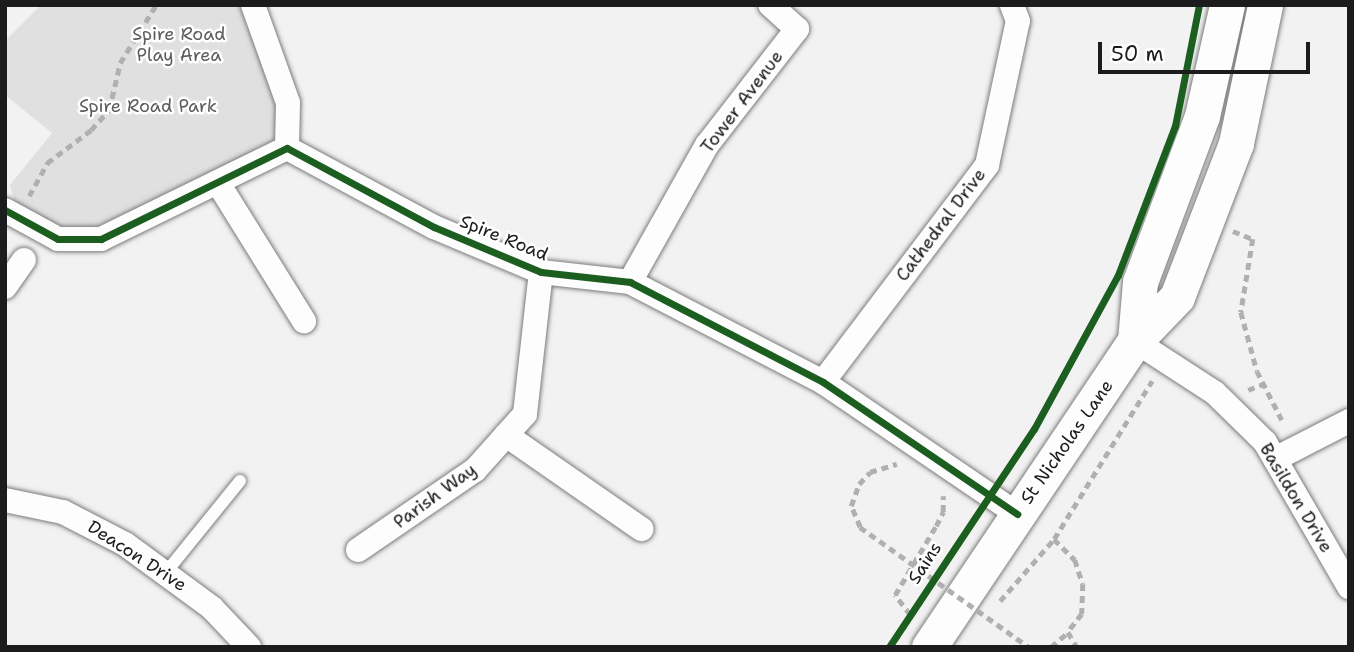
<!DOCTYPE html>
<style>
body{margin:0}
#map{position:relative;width:1354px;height:652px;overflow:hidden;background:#f2f2f2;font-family:"Shantell Sans",sans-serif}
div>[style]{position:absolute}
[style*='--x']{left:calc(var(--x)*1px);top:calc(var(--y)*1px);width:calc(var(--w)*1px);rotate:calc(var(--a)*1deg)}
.green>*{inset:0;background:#e0e0e0}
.path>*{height:4.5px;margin-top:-2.25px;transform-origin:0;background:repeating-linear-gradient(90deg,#b0b0b0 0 7px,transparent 0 12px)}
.roads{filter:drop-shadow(0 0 2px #7c7c7c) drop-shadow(0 0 2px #7c7c7c)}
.service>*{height:12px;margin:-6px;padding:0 6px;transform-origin:6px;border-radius:6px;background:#fdfdfd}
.minor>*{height:24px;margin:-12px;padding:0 12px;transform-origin:12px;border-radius:12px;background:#fdfdfd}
.secondary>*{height:35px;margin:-17.5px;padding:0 17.5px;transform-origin:17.5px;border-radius:17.5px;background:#fdfdfd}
.path-bridge>*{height:4.5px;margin-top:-2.25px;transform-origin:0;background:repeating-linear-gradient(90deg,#b0b0b0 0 7px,transparent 0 12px)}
.cycleway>*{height:7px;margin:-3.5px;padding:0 3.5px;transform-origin:3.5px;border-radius:3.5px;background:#1b5e20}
span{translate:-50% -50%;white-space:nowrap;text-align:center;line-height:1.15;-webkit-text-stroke:5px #fff;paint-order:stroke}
.park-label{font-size:18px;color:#5c5c5c}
.street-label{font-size:18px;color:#1c1c1c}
.frame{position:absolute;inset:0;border:7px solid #1c1c1c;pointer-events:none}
.scale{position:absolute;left:1098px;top:42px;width:212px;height:32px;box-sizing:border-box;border:4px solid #1c1c1c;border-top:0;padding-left:9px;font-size:21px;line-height:24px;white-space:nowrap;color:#1c1c1c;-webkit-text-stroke:5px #fff;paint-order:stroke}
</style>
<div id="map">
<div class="green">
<i style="clip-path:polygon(41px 5px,251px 5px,287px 148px,101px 239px,20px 221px,10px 185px,52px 133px,5px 95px,5px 41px)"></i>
</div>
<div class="path">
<i style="--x:29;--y:196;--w:38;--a:-61"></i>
<i style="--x:47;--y:163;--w:55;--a:-36.9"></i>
<i style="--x:91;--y:130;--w:27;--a:-48"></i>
<i style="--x:109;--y:110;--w:48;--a:-76.8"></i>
<i style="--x:120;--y:63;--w:68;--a:-58.2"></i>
<i style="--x:1233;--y:231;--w:22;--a:22"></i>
<i style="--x:1253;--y:239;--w:74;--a:99.3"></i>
<i style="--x:1241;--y:312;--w:61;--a:74.8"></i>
<i style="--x:1257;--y:371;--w:55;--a:63"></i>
<i style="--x:1248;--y:390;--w:16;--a:-22"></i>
<i style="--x:860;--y:527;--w:23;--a:-113"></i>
<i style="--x:851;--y:506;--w:23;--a:-70"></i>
<i style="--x:859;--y:484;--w:16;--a:-47"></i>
<i style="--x:870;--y:472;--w:28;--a:-17"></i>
<i style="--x:1054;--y:539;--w:30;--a:45"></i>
<i style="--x:1075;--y:560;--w:25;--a:72"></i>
<i style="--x:1083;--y:584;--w:30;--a:92"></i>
<i style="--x:1082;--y:614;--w:23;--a:128"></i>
<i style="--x:1068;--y:632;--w:17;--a:59"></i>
<i style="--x:1000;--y:601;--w:82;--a:-48.9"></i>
<i style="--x:1054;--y:539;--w:186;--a:-58.2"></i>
<i style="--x:910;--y:615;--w:25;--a:-127"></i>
<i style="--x:895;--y:595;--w:80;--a:-59.3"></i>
<i style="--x:936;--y:526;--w:16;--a:-63"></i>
<i style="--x:943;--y:512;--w:16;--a:-90"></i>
<i style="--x:1051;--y:647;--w:23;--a:-41"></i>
</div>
<div class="roads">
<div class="service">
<i style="--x:167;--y:571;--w:116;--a:-51"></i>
</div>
<div class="minor">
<i style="--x:253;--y:5;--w:104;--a:70.3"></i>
<i style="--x:288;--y:103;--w:45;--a:91.3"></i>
<i style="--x:218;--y:183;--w:163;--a:58.1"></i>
<i style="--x:5;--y:210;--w:60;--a:28.7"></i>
<i style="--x:58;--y:239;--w:43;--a:0"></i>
<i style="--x:101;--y:239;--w:207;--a:-26.1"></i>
<i style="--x:287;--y:148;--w:167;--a:28.3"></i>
<i style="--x:434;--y:227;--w:116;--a:22.8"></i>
<i style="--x:541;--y:272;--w:90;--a:6.4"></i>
<i style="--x:630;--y:282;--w:217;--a:27.4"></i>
<i style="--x:823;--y:382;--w:235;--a:34.2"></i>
<i style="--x:630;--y:282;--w:157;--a:-60.7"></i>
<i style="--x:707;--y:145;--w:147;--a:-52.2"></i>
<i style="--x:797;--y:29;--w:36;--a:-138"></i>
<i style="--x:5;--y:287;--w:33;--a:-55"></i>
<i style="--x:1135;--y:341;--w:95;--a:33"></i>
<i style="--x:1215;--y:393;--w:70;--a:44.4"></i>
<i style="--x:1265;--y:442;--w:168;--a:59.9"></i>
<i style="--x:823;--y:382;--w:272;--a:-52.9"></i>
<i style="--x:987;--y:165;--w:147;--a:-77.9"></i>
<i style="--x:1018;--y:21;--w:17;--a:-111"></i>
<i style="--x:506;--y:435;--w:165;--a:34.8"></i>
<i style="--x:1275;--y:459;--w:83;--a:-27.2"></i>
<i style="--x:5;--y:500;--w:59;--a:11.7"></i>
<i style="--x:63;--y:512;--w:70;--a:27.3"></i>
<i style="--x:125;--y:544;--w:108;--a:36.3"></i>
<i style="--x:212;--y:608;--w:54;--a:46.5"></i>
<i style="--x:358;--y:550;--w:142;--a:-34.4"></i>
<i style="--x:475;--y:470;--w:75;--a:-48.2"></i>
<i style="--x:525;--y:414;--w:143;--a:-83.6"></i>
</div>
<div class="secondary">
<i style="--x:1135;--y:341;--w:59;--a:-85.2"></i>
<i style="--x:1140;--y:282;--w:177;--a:-69.5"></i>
<i style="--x:1202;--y:116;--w:114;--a:-77.3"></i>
<i style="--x:929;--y:647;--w:369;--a:-56.1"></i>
<i style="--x:1135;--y:341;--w:61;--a:-46.3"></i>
<i style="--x:1177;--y:297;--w:165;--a:-69"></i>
<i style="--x:1236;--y:143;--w:141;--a:-78.1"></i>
</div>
</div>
<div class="path-bridge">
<i style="--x:860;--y:527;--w:207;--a:35.4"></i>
</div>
<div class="cycleway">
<i style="--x:5;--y:210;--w:60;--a:28.7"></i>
<i style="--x:58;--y:239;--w:43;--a:0"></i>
<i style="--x:101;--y:239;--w:207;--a:-26.1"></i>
<i style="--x:287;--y:148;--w:167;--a:28.3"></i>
<i style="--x:434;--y:227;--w:116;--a:22.8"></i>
<i style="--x:541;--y:272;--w:90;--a:6.4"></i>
<i style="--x:630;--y:282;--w:217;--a:27.4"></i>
<i style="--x:823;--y:382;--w:235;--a:34.2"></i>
<i style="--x:889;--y:647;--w:262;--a:-56.4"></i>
<i style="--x:1034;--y:429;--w:175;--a:-61.4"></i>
<i style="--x:1118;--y:275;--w:160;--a:-69.1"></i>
<i style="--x:1175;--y:126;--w:123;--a:-78.8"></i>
</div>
<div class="park-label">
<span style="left:179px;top:45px">Spire Road<br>Play Area</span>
<span style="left:148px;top:106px">Spire Road Park</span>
</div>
<div class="street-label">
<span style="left:742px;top:102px;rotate:-53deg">Tower Avenue</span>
<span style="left:941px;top:225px;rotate:-53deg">Cathedral Drive</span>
<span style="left:504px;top:238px;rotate:22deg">Spire Road</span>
<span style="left:1067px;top:442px;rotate:-55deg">St Nicholas Lane</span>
<span style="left:435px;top:496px;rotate:-36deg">Parish Way</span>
<span style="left:1296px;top:498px;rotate:59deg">Basildon Drive</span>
<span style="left:137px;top:556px;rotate:33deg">Deacon Drive</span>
<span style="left:925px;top:563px;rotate:-57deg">Sains</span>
</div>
<div class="frame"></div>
<div class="scale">50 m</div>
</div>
